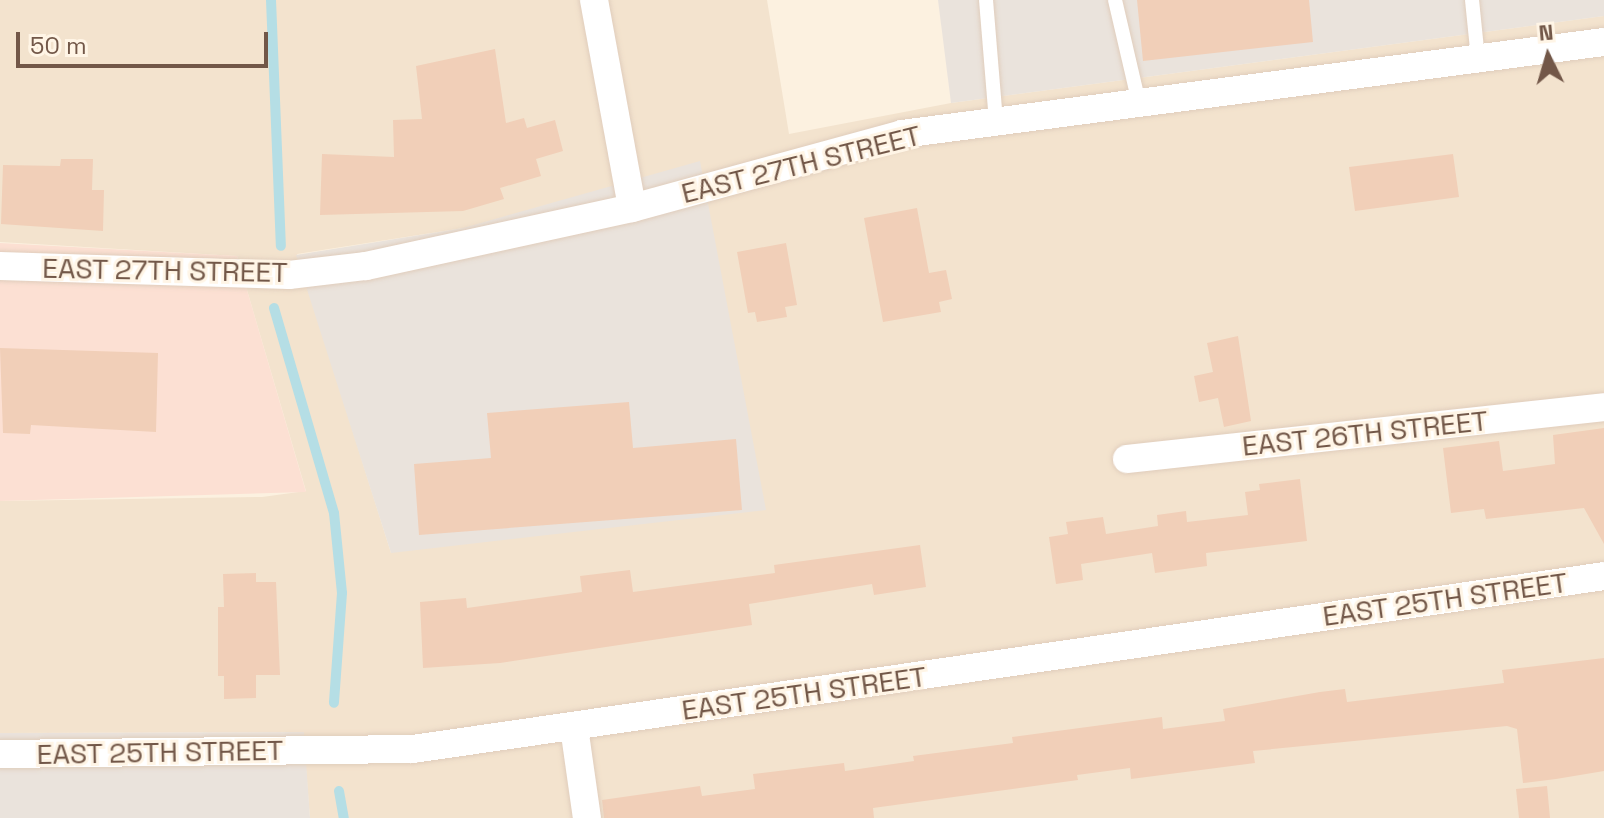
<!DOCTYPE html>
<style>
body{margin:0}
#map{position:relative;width:1604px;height:818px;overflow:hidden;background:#fcf1e0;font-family:"Space Grotesk",sans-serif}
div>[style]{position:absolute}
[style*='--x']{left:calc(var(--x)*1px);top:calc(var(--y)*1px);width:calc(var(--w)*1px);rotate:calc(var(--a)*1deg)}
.residential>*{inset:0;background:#f3e3ce}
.commercial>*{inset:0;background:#fce0d3}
.industrial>*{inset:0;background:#eae3dc}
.stream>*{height:10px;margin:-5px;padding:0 5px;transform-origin:5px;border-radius:5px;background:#b5dee5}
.building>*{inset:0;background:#f1cfb8}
.roads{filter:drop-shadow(0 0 2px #e0cdbc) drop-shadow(0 0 2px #e0cdbc)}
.lane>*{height:14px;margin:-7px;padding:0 7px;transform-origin:7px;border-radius:7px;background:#fff}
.street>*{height:28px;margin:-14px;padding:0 14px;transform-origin:14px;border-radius:14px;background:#fff}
span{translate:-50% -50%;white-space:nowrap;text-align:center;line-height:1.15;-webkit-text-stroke:6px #fff5e6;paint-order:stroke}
.street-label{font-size:28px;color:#725748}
.north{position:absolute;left:1508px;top:16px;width:80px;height:80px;-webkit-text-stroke:6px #fff5e6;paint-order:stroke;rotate:355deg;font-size:22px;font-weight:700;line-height:32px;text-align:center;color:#725748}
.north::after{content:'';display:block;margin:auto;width:28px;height:36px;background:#725748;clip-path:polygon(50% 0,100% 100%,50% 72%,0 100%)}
.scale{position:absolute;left:16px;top:32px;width:252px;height:36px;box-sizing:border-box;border:4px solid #725748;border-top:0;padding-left:10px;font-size:24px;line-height:28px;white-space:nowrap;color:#725748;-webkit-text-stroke:6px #fff5e6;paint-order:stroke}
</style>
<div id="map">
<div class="residential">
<i style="clip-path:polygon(evenodd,0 0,767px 0,789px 134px,951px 103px,1604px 16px,1604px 818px,310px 818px,303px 732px,0 733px,0 501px,262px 497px,306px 491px,237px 256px,0 242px,0 0,463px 228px,391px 553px,297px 254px,463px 228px)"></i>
</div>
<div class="commercial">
<i style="clip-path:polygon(0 243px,237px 256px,306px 492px,0 501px)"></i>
</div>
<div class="industrial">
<i style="clip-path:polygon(938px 0,1604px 0,1604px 16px,951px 103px)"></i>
<i style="clip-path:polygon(700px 161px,766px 510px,391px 553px,296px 255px,463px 228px)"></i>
<i style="clip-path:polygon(304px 732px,310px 818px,0 818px,0 733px)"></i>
</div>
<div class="stream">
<i style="--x:271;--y:0;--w:246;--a:87.7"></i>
<i style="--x:274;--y:308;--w:214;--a:73.7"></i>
<i style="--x:334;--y:513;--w:80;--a:84.3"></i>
<i style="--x:342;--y:593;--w:110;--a:94.2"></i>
<i style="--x:339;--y:791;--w:27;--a:80"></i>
</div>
<div class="building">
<i style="clip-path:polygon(1137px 0,1309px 0,1313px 42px,1143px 61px)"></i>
<i style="clip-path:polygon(495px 49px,506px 123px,524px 118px,527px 128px,555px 120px,563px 151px,536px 159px,541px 176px,500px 188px,504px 199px,463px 211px,320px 215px,322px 154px,394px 157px,393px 120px,422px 119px,416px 66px)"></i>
<i style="clip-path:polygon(1453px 154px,1459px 197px,1355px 211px,1349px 167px)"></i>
<i style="clip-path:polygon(61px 159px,93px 159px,92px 190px,104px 190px,103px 231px,1px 224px,3px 165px,60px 166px)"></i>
<i style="clip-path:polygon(917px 208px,929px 273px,946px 270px,952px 299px,939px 302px,941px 312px,883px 322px,864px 218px)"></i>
<i style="clip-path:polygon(786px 243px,797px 305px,785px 307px,787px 317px,757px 322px,755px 312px,748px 313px,737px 252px)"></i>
<i style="clip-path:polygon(1238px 336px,1251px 421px,1224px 427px,1218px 398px,1199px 402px,1194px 376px,1213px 372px,1207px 343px)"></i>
<i style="clip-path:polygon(0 348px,158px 353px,156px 432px,31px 425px,30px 434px,3px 433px)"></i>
<i style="clip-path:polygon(629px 402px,633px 448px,736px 439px,742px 510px,419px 535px,414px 464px,491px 458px,487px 413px)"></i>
<i style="clip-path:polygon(1604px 428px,1604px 544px,1584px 508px,1486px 519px,1484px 509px,1451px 513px,1443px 448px,1499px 441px,1503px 471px,1555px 464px,1553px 435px)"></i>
<i style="clip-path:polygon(1300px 479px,1307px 541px,1206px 553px,1207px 566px,1155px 573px,1152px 553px,1081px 564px,1083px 580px,1056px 584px,1049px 537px,1068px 534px,1066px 522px,1103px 517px,1106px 534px,1158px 526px,1157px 515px,1186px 511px,1187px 522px,1248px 515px,1245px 492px,1260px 490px,1259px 484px)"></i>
<i style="clip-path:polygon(920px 545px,926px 587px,874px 595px,872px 584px,749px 604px,752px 625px,500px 663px,423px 668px,420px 602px,466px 598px,467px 608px,582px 592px,580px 576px,630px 570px,633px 592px,775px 573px,774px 565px)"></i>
<i style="clip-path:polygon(256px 573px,256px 582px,276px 582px,280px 675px,256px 675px,256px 698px,224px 699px,224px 676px,218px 676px,218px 607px,224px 607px,223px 574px)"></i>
<i style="clip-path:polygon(1604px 658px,1604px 771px,1556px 779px,1523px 783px,1517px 729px,1507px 726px,1253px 751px,1255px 763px,1131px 779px,1130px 768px,1077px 775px,1078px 780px,873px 808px,874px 818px,604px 818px,602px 800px,700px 786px,702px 796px,755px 789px,753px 774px,844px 763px,845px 771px,914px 761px,913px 756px,1013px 743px,1012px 737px,1162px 717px,1163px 729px,1225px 721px,1223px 709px,1320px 692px,1345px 689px,1347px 702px,1504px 683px,1502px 670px)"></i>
<i style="clip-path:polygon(1547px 786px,1550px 818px,1519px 818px,1516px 789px)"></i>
</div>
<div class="roads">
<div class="lane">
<i style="--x:986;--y:0;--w:122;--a:85.3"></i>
<i style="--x:1115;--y:0;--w:106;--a:76.9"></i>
<i style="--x:1472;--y:0;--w:59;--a:84.2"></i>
</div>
<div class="street">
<i style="--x:594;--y:0;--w:211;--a:79.6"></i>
<i style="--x:0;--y:266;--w:289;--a:1.8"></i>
<i style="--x:289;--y:275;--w:78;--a:-6.7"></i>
<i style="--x:366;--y:266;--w:272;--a:-12.3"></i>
<i style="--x:632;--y:208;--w:280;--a:-15.3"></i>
<i style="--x:902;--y:134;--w:708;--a:-7.47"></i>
<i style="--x:1127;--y:459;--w:480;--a:-6.2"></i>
<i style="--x:574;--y:727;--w:92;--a:81.9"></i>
<i style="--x:0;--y:754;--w:413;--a:-0.7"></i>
<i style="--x:413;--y:749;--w:1203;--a:-8.26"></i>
</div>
</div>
<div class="street-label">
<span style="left:801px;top:164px;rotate:-14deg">EAST 27TH STREET</span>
<span style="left:165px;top:270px;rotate:1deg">EAST 27TH STREET</span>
<span style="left:1365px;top:433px;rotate:-6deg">EAST 26TH STREET</span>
<span style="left:1445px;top:599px;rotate:-8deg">EAST 25TH STREET</span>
<span style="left:804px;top:693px;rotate:-8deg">EAST 25TH STREET</span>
<span style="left:160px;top:752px;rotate:-1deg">EAST 25TH STREET</span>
</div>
<div class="north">N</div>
<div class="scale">50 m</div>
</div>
